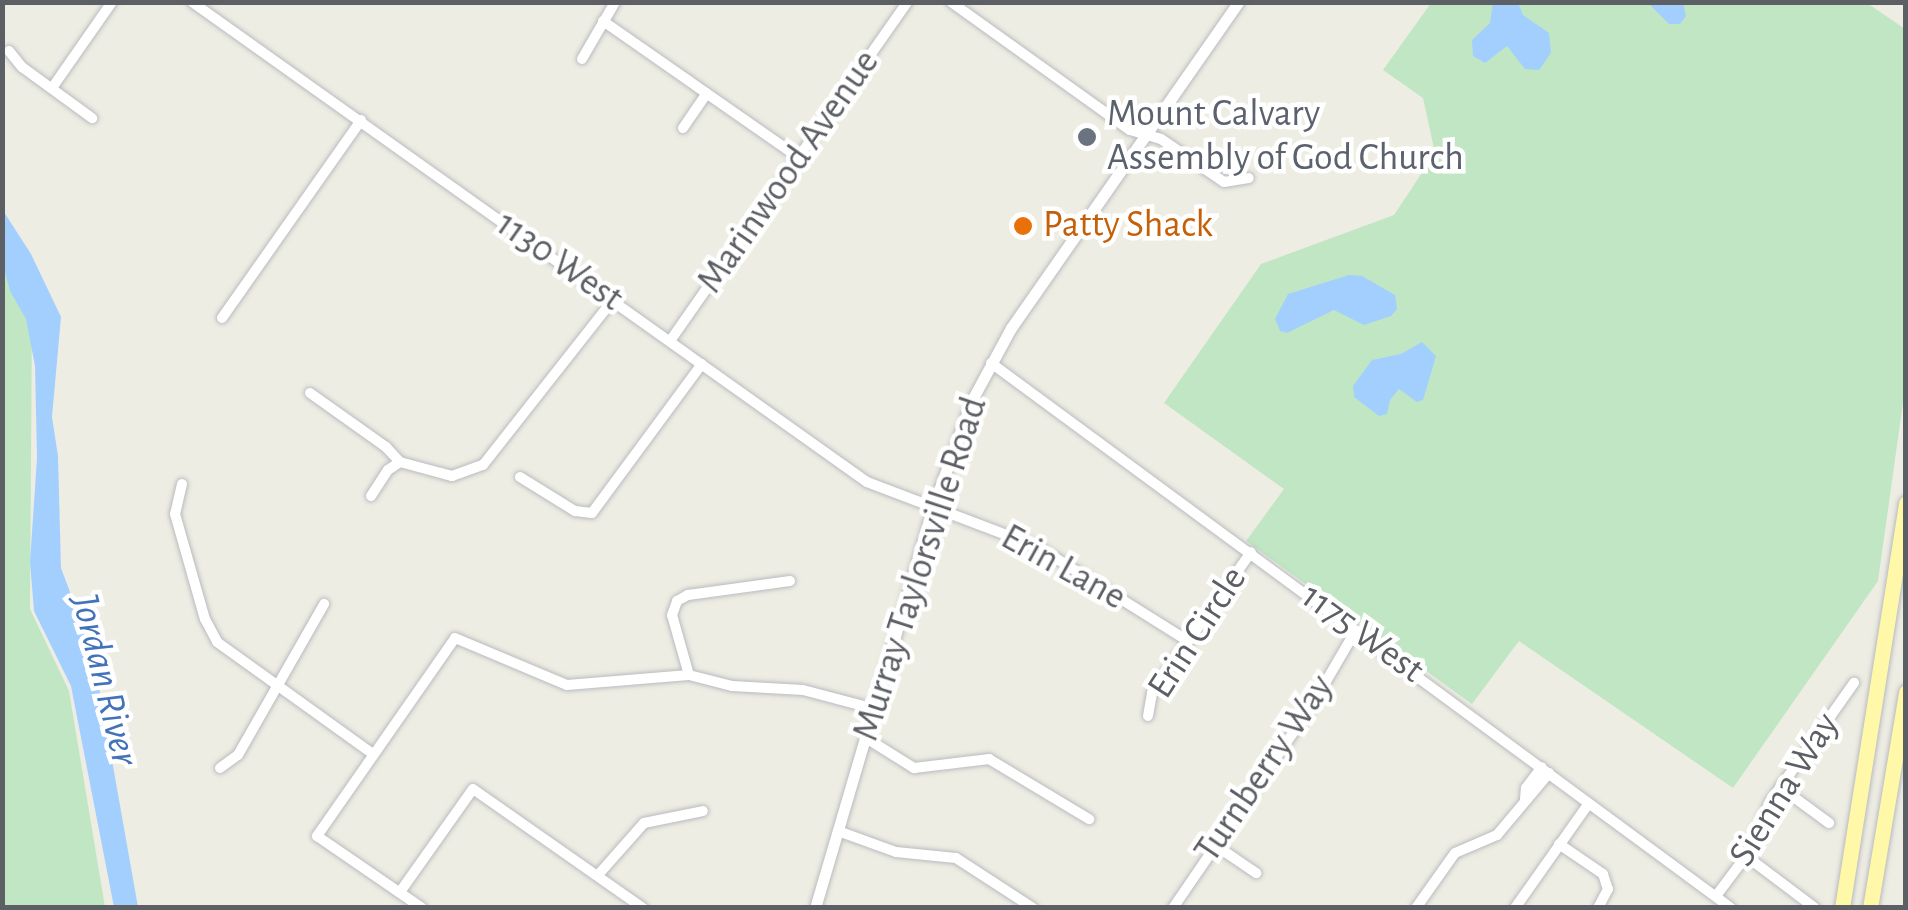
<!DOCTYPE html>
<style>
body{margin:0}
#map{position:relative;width:1908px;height:910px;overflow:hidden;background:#eeede3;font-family:"Alegreya Sans",sans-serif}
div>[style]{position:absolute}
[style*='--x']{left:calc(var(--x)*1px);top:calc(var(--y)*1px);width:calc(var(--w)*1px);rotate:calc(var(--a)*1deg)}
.green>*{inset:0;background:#c0e6c3}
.water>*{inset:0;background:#a3cfff}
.roads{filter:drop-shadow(0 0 2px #b9bbc0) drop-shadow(0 0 2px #b9bbc0)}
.minor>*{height:10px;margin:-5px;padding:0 5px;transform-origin:5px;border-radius:5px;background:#fff}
.tertiary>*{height:11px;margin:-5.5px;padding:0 5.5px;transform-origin:5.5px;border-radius:5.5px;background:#fff}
.primary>*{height:15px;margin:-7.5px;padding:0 7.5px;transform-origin:7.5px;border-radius:7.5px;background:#fff8a8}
.dots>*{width:28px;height:28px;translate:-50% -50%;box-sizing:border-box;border:5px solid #fff;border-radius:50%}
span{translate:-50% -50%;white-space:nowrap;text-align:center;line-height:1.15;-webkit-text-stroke:9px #fff;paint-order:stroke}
.worship-label{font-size:38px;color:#5b616d}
.left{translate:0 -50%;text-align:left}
.street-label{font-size:38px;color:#5c5f64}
.food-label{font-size:38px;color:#c56008}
.water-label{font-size:40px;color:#4273ba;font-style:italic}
.frame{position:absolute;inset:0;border:5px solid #5c5f64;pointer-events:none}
</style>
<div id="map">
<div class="green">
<i style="clip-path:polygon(1431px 3px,1867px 3px,1905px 29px,1906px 381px,1878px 581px,1733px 788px,1519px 641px,1472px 704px,1246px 541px,1284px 489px,1164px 403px,1261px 264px,1394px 215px,1435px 153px,1423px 98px,1383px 70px)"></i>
<i style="clip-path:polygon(2px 263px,32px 317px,30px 609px,69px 691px,105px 907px,3px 907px)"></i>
</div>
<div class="water">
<i style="clip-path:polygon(1493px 2px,1518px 3px,1523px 15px,1549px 33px,1551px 53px,1539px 70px,1525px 69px,1507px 46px,1485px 63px,1473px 56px,1472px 40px,1490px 23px)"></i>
<i style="clip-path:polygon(1648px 3px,1683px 3px,1686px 16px,1680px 24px,1669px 24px)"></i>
<i style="clip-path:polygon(2px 209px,31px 254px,61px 317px,52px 417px,58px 456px,61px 568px,93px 653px,138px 907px,114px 907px,71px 686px,34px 611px,30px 562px,37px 458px,35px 366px,26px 319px,10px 291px,3px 264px)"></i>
<i style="clip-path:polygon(1349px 275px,1362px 276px,1395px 295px,1397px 309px,1391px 316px,1364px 325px,1334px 310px,1287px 333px,1280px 331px,1275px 319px,1288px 294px)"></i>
<i style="clip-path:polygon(1422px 342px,1436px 356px,1423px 400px,1417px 402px,1399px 389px,1390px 400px,1387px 414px,1379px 416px,1354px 397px,1353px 386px,1372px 360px,1401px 354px)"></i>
</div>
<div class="roads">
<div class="minor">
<i style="--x:192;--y:2;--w:828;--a:35.42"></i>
<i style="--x:867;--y:482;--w:183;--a:20.8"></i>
<i style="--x:1038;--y:547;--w:177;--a:32.1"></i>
<i style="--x:951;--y:2;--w:220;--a:35.6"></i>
<i style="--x:1130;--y:130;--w:32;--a:16"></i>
<i style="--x:1161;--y:139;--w:76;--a:34.3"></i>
<i style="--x:1224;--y:182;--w:25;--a:-9"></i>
<i style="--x:603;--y:21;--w:238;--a:34.9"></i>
<i style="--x:9;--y:51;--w:21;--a:51"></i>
<i style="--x:22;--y:67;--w:87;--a:36.1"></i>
<i style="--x:582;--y:59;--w:66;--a:-59.9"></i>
<i style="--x:52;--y:88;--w:105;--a:-55.1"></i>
<i style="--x:683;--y:128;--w:42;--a:-55.6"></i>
<i style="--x:222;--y:318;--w:242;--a:-54.9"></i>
<i style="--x:670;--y:341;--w:414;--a:-55"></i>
<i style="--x:991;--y:363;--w:919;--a:36.37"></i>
<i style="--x:310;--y:393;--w:93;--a:35.4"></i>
<i style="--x:386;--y:447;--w:21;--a:47"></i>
<i style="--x:520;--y:477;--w:65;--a:31.7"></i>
<i style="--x:575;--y:511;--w:17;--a:7"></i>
<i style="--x:592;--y:513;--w:185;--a:-53.6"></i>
<i style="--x:182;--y:484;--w:31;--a:103"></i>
<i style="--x:175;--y:514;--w:109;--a:74.1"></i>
<i style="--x:205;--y:619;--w:26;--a:62"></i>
<i style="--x:217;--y:642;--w:192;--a:35.7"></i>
<i style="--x:371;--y:496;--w:31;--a:-57"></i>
<i style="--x:388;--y:470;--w:14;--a:-34"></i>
<i style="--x:400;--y:462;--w:54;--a:15.1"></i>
<i style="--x:452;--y:476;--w:33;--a:-20"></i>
<i style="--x:483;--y:465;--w:210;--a:-51.8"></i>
<i style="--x:689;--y:675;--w:62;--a:-105.8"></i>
<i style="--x:672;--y:615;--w:15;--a:-70"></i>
<i style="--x:677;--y:601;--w:13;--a:-29"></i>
<i style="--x:688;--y:595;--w:103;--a:-7.8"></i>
<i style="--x:1148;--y:716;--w:23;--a:-80"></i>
<i style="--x:1152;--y:693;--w:172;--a:-54.9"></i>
<i style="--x:866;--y:738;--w:57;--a:32"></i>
<i style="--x:914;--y:768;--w:76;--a:-6.8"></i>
<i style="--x:989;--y:759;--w:117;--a:31"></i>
<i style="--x:220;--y:768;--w:22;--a:-36"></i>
<i style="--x:238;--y:755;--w:174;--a:-60.3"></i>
<i style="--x:1780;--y:787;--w:61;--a:36.3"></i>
<i style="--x:1525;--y:799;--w:11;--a:-85"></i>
<i style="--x:1526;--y:788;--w:26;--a:-53"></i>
<i style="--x:838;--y:831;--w:62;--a:19.9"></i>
<i style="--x:896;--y:852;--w:60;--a:5.7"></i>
<i style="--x:956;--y:858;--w:92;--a:33"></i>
<i style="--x:1559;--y:844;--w:53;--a:34.3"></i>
<i style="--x:1603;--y:874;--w:16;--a:72"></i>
<i style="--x:1608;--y:889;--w:21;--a:118"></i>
<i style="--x:1215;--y:845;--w:50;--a:34.3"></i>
<i style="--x:1746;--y:856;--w:86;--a:37"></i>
<i style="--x:598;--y:875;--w:69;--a:-48.5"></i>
<i style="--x:644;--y:823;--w:60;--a:-11.5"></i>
<i style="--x:400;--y:892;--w:126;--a:-54.7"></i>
<i style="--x:473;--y:789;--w:208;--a:35"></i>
<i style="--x:1716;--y:896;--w:50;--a:-53.1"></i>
<i style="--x:1746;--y:856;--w:59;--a:-66"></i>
<i style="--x:1770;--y:802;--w:146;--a:-54.8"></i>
<i style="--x:422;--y:908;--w:127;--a:-145.6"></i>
<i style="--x:317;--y:836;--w:241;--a:-55.1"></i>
<i style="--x:455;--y:638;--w:121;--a:22.8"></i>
<i style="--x:567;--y:685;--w:122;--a:-4.7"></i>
<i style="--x:689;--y:675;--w:44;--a:14.3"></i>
<i style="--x:732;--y:686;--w:71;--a:3.2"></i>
<i style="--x:803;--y:690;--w:74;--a:14.8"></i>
<i style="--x:1173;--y:908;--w:250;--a:-55.6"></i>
<i style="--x:1314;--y:702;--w:83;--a:-59.7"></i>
<i style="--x:1416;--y:908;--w:67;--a:-54.7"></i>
<i style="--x:1455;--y:853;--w:46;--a:-23.2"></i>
<i style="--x:1497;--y:835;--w:81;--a:-50"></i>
<i style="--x:1515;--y:908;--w:128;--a:-54.8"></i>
</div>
<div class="tertiary">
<i style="--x:815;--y:908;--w:421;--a:-73.6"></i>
<i style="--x:934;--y:504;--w:111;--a:-69.9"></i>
<i style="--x:972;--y:400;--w:82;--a:-61.6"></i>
<i style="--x:1011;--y:328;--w:397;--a:-55.1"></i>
</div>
<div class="primary">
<i style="--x:1842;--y:908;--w:410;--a:-81"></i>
<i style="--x:1870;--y:908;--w:219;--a:-80.5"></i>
</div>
</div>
<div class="dots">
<i style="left:1087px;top:137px;background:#6b7280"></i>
<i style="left:1023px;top:226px;background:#e8710a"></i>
</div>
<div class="worship-label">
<span class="left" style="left:1107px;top:137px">Mount Calvary<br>Assembly of God Church</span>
</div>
<div class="street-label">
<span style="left:789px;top:172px;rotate:-55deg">Marinwood Avenue</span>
<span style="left:559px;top:262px;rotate:35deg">1130 West</span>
<span style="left:1063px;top:568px;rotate:29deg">Erin Lane</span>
<span style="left:921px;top:569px;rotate:-72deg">Murray Taylorsville Road</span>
<span style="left:1198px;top:633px;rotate:-57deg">Erin Circle</span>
<span style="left:1362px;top:634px;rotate:36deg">1175 West</span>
<span style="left:1265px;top:769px;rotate:-56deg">Turnberry Way</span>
<span style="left:1785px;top:790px;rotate:-58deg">Sienna Way</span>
</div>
<div class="food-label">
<span class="left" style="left:1043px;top:226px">Patty Shack</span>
</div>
<div class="water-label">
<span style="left:105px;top:680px;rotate:76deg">Jordan River</span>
</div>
<div class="frame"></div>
</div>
